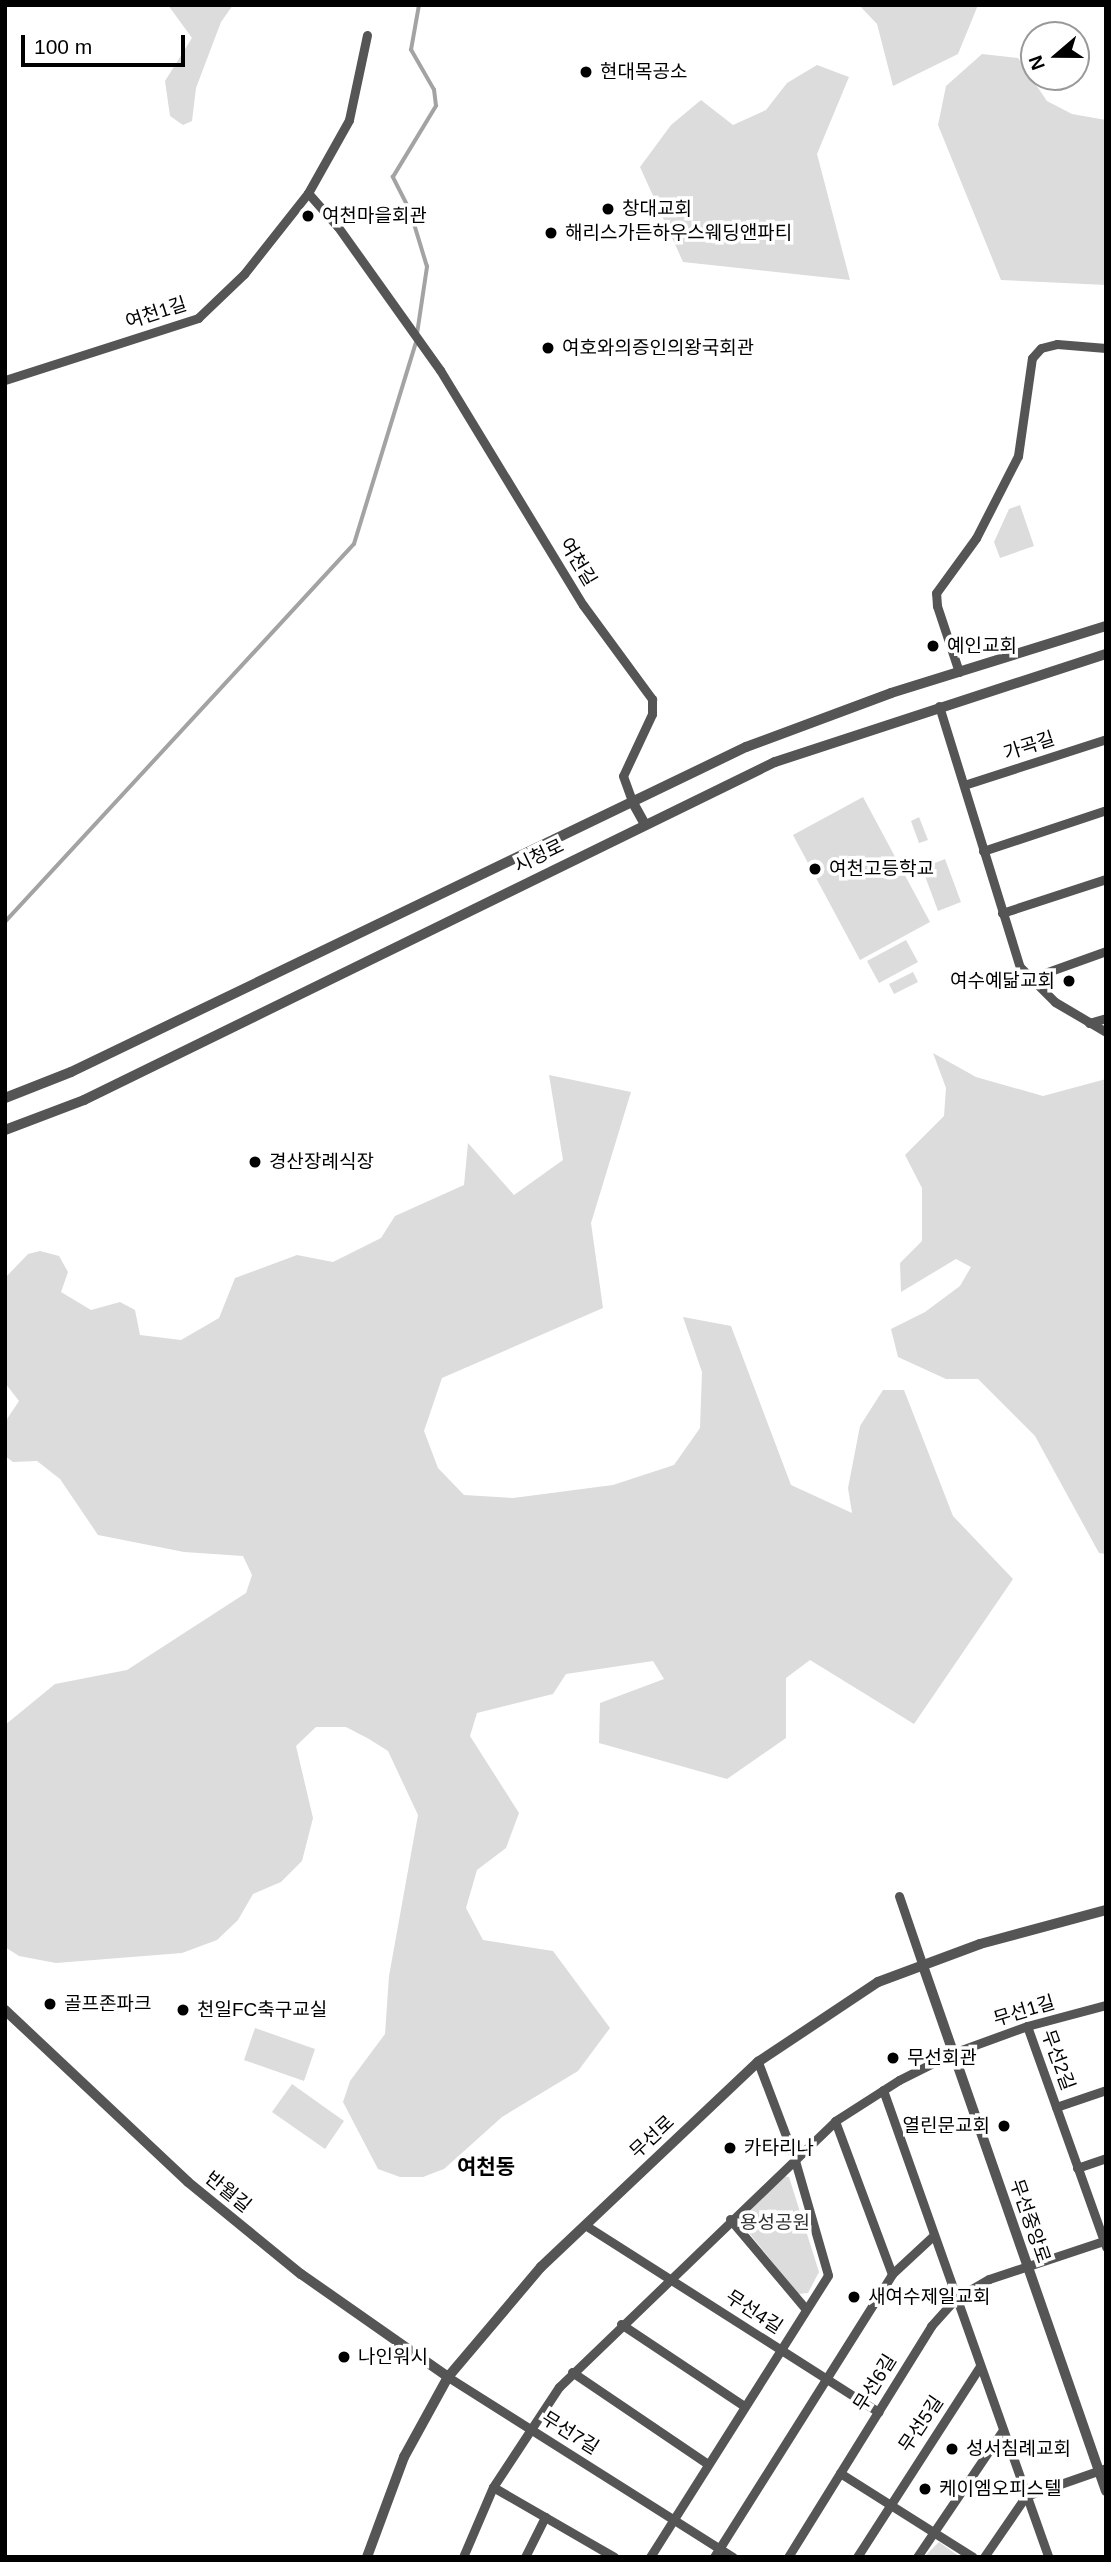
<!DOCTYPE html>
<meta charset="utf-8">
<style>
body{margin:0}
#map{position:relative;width:1111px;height:2562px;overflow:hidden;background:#fff;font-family:Helvetica,"Noto Sans KR",sans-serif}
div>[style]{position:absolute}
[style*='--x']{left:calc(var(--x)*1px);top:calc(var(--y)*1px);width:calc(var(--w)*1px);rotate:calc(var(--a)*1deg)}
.green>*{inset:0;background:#dcdcdc}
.stream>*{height:3.5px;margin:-1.75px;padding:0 1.75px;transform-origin:1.75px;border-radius:1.75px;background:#a3a3a3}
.minor>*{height:9px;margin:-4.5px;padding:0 4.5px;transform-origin:4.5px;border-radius:4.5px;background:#555}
.tertiary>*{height:10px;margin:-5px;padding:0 5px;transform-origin:5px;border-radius:5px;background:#555}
.dots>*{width:19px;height:19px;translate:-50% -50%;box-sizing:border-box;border:4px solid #fff;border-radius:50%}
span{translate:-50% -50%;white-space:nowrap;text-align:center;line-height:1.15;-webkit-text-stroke:7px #fff;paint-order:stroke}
.poi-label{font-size:19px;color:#000}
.left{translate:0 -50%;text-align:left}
.right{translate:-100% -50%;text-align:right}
.street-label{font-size:19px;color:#000}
.park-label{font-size:19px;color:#333}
.neighbourhood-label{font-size:21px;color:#000;font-weight:700}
.frame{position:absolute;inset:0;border:7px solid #000;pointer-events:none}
.north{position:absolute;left:1020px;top:21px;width:70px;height:70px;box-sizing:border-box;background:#fff;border:2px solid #999;border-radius:50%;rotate:250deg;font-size:19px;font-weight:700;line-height:28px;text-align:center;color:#000}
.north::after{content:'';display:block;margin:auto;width:24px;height:32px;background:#000;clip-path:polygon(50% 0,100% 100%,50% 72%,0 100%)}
.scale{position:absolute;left:21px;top:35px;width:164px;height:32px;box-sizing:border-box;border:4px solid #000;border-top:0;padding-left:9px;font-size:21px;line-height:24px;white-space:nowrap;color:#000;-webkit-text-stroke:5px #fff;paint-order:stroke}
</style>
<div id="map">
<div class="green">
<i style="clip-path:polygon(168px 5px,233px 5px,221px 22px,196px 88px,192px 121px,183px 125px,170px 116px,165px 81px,192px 38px)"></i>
<i style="clip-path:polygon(859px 5px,978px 5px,958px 54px,893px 86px,877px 24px)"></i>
<i style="clip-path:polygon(982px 54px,1018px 58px,1047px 101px,1072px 114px,1106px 120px,1106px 285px,1001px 280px,938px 125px,946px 86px)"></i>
<i style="clip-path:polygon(817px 65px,849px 77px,817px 154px,850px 280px,683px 262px,640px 167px,671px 125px,701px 100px,733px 125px,766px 110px,787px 83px)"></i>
<i style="clip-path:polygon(1020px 505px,1034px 546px,1000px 558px,994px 542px,1009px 509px)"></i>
<i style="clip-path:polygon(863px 797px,930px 922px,860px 960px,793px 835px)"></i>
<i style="clip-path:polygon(919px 817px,928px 840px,919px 843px,911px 821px)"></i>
<i style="clip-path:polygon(945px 859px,961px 902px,938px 911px,922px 868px)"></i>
<i style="clip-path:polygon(906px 940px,918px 962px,879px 983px,867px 961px)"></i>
<i style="clip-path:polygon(913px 972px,918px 982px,894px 994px,889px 984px)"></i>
<i style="clip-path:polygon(933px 1053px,976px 1077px,1043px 1096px,1106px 1079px,1106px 1554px,1099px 1553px,1035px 1436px,978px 1379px,946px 1379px,898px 1357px,891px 1329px,925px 1312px,960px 1286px,971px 1267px,956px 1259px,901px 1292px,900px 1263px,922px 1241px,922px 1188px,905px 1155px,944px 1116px,946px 1088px)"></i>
<i style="clip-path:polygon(549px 1075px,631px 1092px,591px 1223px,603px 1308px,442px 1378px,424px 1431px,438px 1468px,464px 1495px,513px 1498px,613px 1485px,674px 1465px,700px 1428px,702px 1372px,683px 1317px,731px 1326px,791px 1485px,852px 1513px,848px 1488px,860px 1426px,883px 1390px,904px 1390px,953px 1516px,1013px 1579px,914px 1724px,810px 1660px,786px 1678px,786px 1738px,727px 1779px,599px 1743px,600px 1703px,664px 1679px,653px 1661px,566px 1674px,553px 1694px,477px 1713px,470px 1736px,519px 1813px,506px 1848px,477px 1870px,466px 1908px,483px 1940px,553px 1951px,610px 2028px,578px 2071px,502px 2117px,444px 2169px,423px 2177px,400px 2177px,378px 2169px,343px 2102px,350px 2081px,385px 2034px,389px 1976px,418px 1815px,388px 1751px,369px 1739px,346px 1727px,316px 1727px,296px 1746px,313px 1818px,302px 1861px,281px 1882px,253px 1894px,238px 1920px,217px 1940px,182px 1953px,56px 1963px,19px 1956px,5px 1947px,5px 1725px,55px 1684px,127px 1670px,246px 1593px,252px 1575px,243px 1556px,184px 1552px,98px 1535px,60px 1479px,37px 1461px,13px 1462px,5px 1456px,5px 1422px,19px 1401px,5px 1383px,5px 1278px,28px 1254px,40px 1251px,59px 1256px,68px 1272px,61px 1292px,91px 1310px,120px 1302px,135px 1310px,140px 1335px,181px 1340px,219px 1318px,235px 1278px,297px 1255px,333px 1262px,381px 1238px,395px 1216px,464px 1185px,468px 1143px,514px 1195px,563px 1160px)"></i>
<i style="clip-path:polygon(255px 2028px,315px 2049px,304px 2081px,244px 2060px)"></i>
<i style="clip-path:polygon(292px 2084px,344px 2121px,325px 2149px,272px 2112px)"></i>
<i style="clip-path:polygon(782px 2176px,789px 2177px,819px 2272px,808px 2293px,798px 2294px,742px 2224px,741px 2215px)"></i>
<i style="clip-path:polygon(939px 2542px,960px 2557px,924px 2557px)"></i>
</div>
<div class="stream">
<i style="--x:417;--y:334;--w:68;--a:-81.5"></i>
<i style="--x:427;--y:267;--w:59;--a:-106.9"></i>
<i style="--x:410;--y:211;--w:38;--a:-117"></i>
<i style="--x:393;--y:177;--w:83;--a:-58.8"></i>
<i style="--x:436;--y:106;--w:16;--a:-97"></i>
<i style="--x:434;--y:90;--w:46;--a:-119.9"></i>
<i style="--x:411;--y:50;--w:46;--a:-79.9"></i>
<i style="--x:5;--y:922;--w:514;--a:-47.28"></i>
<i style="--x:354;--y:544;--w:211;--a:-72.9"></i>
</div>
<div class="minor">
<i style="--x:367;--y:35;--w:87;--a:102"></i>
<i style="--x:349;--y:120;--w:84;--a:119.3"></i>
<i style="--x:308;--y:193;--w:45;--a:48.6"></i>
<i style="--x:338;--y:227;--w:176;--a:54.5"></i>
<i style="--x:440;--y:370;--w:275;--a:58.7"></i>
<i style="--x:583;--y:605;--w:117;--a:53.7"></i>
<i style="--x:652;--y:699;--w:15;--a:90"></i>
<i style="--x:652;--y:714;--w:68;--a:115.1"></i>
<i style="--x:623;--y:776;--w:27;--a:70"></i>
<i style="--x:5;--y:380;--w:203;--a:-17.8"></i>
<i style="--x:198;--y:318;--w:64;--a:-43.7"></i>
<i style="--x:244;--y:274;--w:103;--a:-51.7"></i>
<i style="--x:959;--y:672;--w:70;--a:-108.4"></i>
<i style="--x:937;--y:606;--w:13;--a:-94"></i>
<i style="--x:936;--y:593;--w:68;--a:-54"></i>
<i style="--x:976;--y:538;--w:92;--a:-62.9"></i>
<i style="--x:1018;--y:456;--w:99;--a:-81.9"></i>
<i style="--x:1032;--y:358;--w:13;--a:-48"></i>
<i style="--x:1041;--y:348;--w:16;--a:-14"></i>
<i style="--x:1057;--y:344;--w:49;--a:4.7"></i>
<i style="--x:939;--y:706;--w:273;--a:72.8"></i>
<i style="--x:1020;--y:967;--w:49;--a:45"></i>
<i style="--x:1055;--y:1002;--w:59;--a:30.5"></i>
<i style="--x:964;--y:785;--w:149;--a:-17.9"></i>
<i style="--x:983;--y:851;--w:130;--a:-18.4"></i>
<i style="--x:1002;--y:913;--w:109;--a:-18.1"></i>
<i style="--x:1028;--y:979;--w:83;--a:-19.7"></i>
<i style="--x:1089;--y:1023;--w:18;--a:-16"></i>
<i style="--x:899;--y:1896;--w:71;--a:71.1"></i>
<i style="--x:1027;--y:2026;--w:235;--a:70.3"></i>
<i style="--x:883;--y:2090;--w:495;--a:70.5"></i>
<i style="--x:1056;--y:2107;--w:53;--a:-18.8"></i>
<i style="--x:835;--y:2121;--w:163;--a:69.6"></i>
<i style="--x:1077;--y:2168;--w:31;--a:-19"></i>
<i style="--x:730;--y:2219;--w:116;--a:49.9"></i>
<i style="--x:585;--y:2225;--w:348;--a:32.5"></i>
<i style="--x:621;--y:2324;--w:148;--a:33.7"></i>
<i style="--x:572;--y:2372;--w:164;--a:34.1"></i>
<i style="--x:448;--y:2377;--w:337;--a:32.3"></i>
<i style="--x:840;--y:2473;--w:157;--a:32.3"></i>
<i style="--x:493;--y:2487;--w:140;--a:30"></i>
<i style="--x:463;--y:2557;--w:76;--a:-66.8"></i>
<i style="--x:493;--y:2487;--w:120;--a:-56.6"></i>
<i style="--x:559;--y:2387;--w:383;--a:-43.9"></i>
<i style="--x:835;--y:2121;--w:76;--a:-32.6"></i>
<i style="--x:899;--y:2080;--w:60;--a:-26.6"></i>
<i style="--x:953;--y:2053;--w:79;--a:-20"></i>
<i style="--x:1027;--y:2026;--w:82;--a:-14.9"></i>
<i style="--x:525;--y:2557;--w:45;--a:-63.4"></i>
<i style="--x:650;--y:2557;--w:333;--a:-57.7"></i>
<i style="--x:828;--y:2275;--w:123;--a:-106.1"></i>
<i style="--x:794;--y:2157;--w:102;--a:-110.8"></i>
<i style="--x:714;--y:2557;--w:334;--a:-57.8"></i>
<i style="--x:892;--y:2274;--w:57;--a:-42.9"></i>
<i style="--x:788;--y:2557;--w:272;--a:-58.2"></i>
<i style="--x:931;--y:2326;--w:38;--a:-48"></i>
<i style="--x:956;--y:2298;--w:38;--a:-30"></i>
<i style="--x:989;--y:2279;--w:123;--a:-18.4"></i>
<i style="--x:857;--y:2557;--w:227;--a:-57.2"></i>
<i style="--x:917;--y:2557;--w:153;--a:-55.9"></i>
<i style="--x:984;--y:2557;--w:74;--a:-55.5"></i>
<i style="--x:1026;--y:2496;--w:85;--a:-19.3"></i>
</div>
<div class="tertiary">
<i style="--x:632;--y:801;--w:25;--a:61"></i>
<i style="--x:5;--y:1098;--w:71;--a:-21.5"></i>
<i style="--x:71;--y:1072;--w:749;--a:-25.71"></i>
<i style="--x:746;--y:747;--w:155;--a:-20.4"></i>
<i style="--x:891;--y:693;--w:225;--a:-17.3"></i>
<i style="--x:5;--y:1130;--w:85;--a:-20.8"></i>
<i style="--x:84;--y:1100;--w:769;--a:-26.07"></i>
<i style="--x:775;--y:762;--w:348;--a:-18.1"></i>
<i style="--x:922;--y:1963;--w:559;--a:70.79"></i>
<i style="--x:5;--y:2010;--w:251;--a:43.2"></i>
<i style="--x:188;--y:2182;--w:146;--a:39.2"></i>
<i style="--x:301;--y:2274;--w:179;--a:35"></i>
<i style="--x:367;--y:2557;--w:107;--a:-69.7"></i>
<i style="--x:404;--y:2457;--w:91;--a:-61.2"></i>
<i style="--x:448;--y:2377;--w:144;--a:-49.8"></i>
<i style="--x:541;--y:2267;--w:299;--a:-43.4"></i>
<i style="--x:758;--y:2062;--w:144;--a:-33.7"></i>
<i style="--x:878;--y:1982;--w:109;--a:-20.4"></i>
<i style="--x:980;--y:1944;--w:131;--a:-15.1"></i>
</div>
<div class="dots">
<i style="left:586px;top:72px;background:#000"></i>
<i style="left:608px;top:209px;background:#000"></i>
<i style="left:308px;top:216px;background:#000"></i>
<i style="left:551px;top:233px;background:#000"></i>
<i style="left:548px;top:348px;background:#000"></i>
<i style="left:933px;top:646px;background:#000"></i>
<i style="left:815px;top:869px;background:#000"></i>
<i style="left:1069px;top:981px;background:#000"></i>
<i style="left:255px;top:1162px;background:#000"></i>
<i style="left:50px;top:2004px;background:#000"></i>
<i style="left:183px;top:2010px;background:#000"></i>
<i style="left:893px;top:2058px;background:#000"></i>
<i style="left:1004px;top:2126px;background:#000"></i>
<i style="left:730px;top:2148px;background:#000"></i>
<i style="left:854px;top:2297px;background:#000"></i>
<i style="left:344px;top:2357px;background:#000"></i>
<i style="left:952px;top:2449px;background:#000"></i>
<i style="left:925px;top:2489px;background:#000"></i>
</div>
<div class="poi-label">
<span class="left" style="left:600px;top:72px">현대목공소</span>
<span class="left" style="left:622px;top:209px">창대교회</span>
<span class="left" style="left:322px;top:216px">여천마을회관</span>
<span class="left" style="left:565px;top:233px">해리스가든하우스웨딩앤파티</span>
<span class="left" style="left:562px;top:348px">여호와의증인의왕국회관</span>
<span class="left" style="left:947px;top:646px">예인교회</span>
<span class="left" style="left:829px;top:869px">여천고등학교</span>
<span class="right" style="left:1055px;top:981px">여수예닮교회</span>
<span class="left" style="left:269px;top:1162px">경산장례식장</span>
<span class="left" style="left:64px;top:2004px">골프존파크</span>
<span class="left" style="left:197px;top:2010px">천일FC축구교실</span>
<span class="left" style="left:907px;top:2058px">무선회관</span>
<span class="right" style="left:990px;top:2126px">열린문교회</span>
<span class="left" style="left:744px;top:2148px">카타리나</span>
<span class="left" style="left:868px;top:2297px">새여수제일교회</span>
<span class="left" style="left:358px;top:2357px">나인워시</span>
<span class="left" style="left:966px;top:2449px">성서침례교회</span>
<span class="left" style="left:939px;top:2489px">케이엠오피스텔</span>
</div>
<div class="street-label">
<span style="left:156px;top:313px;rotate:-18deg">여천1길</span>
<span style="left:578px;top:562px;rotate:59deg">여천길</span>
<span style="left:1029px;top:746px;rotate:-18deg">가곡길</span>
<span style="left:539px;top:856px;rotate:-26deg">시청로</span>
<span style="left:1024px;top:2011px;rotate:-17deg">무선1길</span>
<span style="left:1058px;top:2060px;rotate:70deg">무선2길</span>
<span style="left:652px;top:2137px;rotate:-43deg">무선로</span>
<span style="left:228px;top:2192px;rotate:39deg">반월길</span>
<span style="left:1030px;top:2221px;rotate:71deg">무선중앙로</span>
<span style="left:754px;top:2312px;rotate:33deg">무선4길</span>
<span style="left:875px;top:2383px;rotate:-58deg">무선6길</span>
<span style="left:921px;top:2424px;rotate:-56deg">무선5길</span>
<span style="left:570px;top:2433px;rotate:32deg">무선7길</span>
</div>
<div class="park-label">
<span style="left:775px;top:2223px">용성공원</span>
</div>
<div class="neighbourhood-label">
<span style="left:486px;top:2167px">여천동</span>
</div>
<div class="frame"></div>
<div class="north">N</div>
<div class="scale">100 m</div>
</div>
